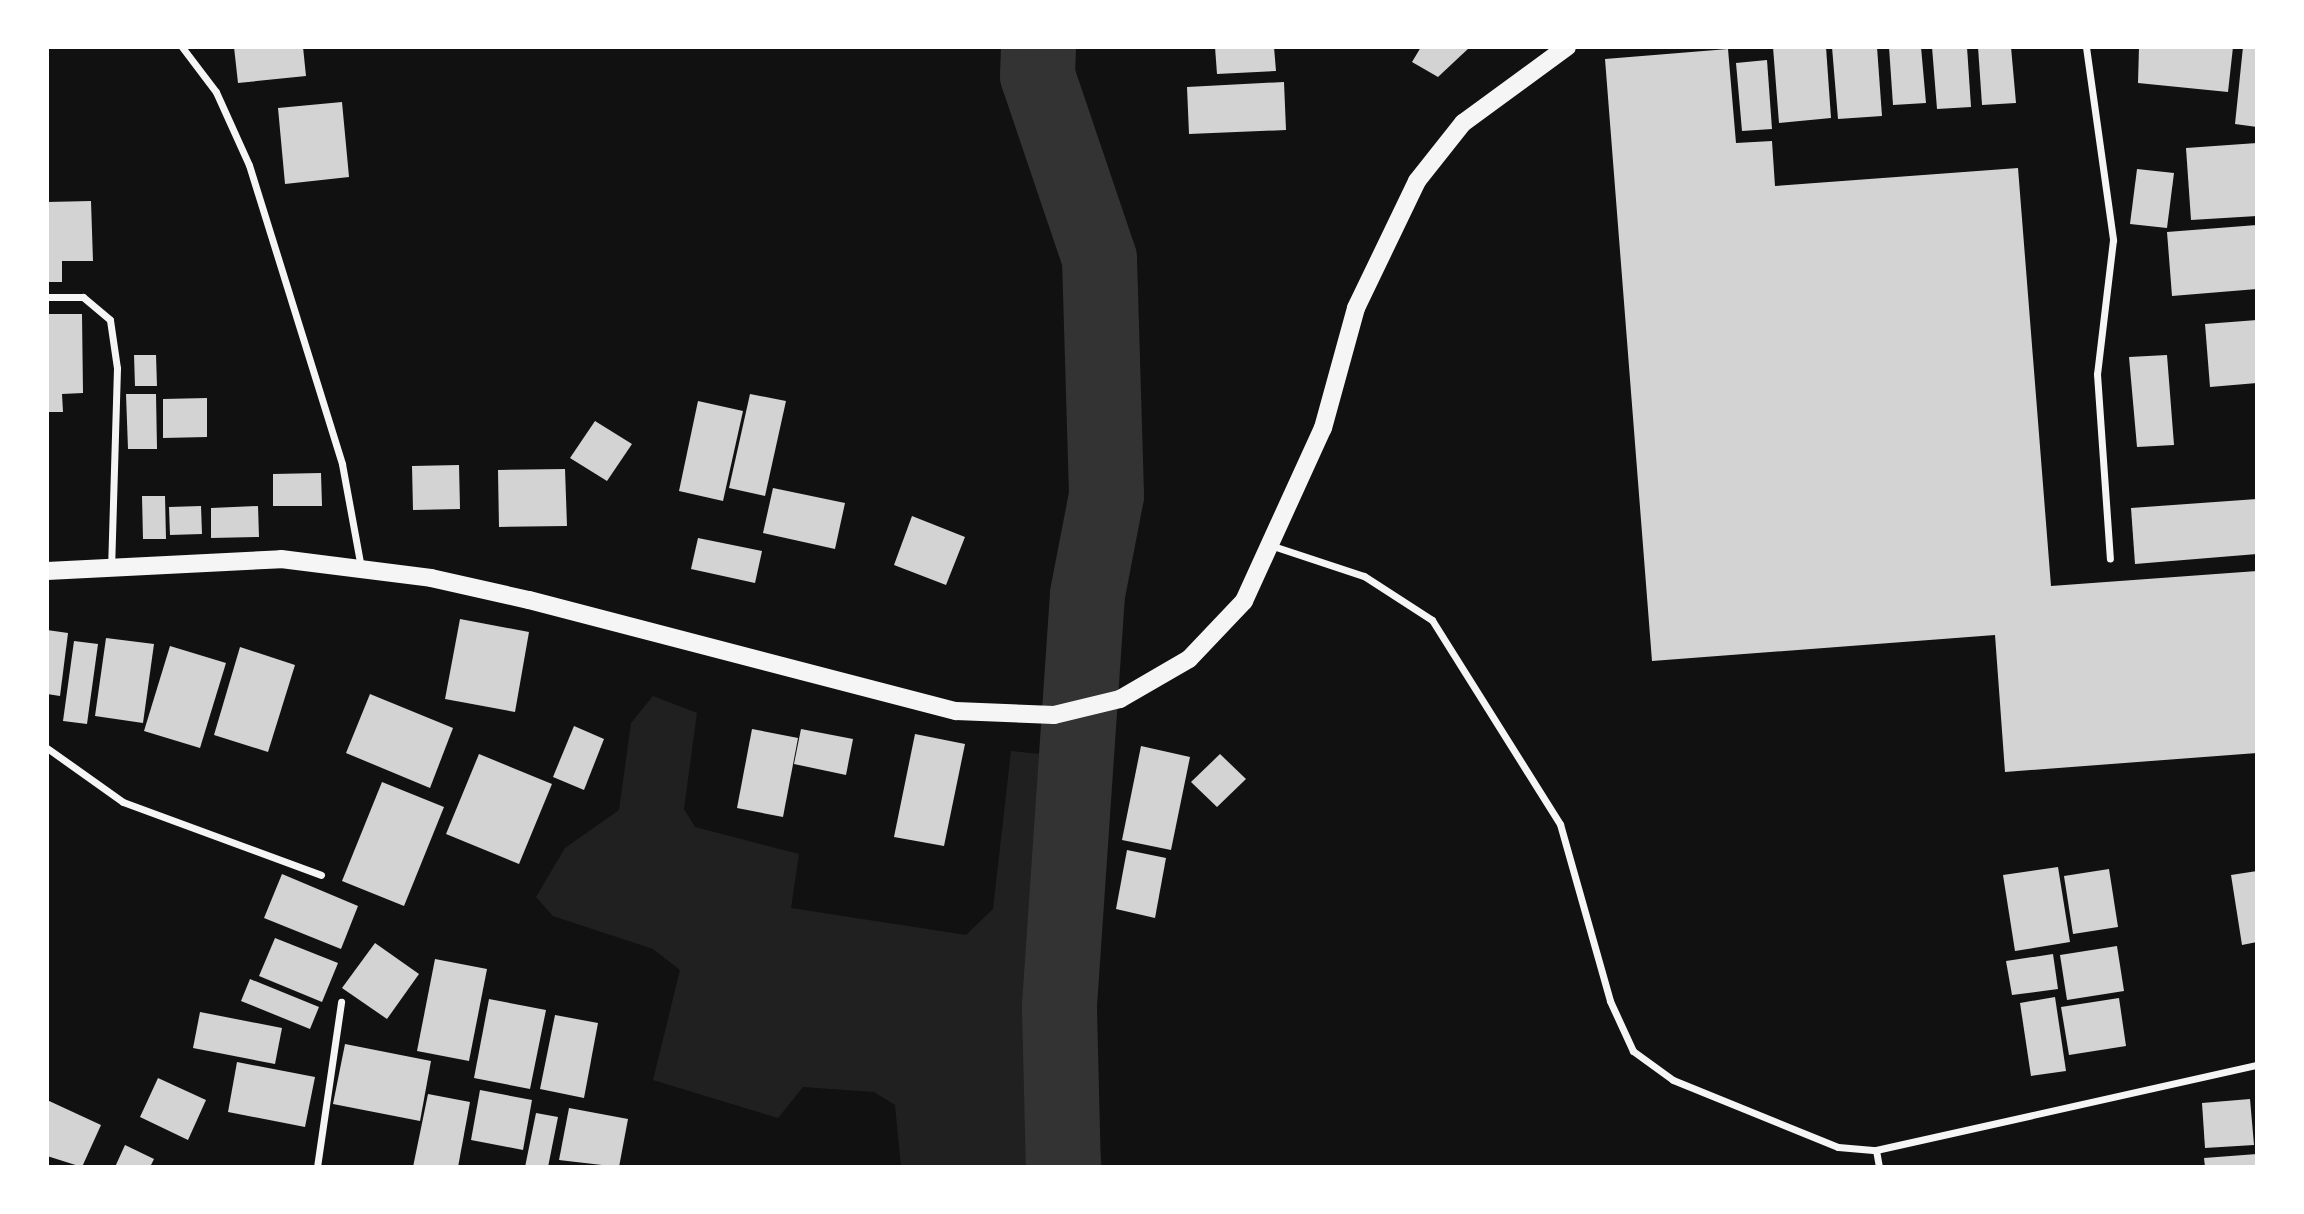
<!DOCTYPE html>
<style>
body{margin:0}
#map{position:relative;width:2304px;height:1214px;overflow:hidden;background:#111;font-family:Cabin,sans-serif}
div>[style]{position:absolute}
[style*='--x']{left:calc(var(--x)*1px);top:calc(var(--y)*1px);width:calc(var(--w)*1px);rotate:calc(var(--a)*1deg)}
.green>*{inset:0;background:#202020}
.river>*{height:75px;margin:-37.5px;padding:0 37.5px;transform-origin:37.5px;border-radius:37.5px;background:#333}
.building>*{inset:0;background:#d3d3d3}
.minor>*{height:7px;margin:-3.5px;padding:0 3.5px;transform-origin:3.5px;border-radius:3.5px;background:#f5f5f5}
.primary>*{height:18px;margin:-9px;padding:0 9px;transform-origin:9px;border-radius:9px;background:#f5f5f5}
span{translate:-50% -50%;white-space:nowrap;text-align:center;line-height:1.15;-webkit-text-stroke:7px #fff;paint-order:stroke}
.frame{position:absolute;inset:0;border:49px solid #fff;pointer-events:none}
</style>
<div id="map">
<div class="green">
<i style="clip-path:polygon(653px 696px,697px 713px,684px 809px,695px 827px,799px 854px,791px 908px,966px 935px,993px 909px,1011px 751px,1095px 760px,1082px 909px,1096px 934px,1091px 1071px,1102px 1167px,901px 1167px,895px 1105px,874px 1092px,803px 1087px,778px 1118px,653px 1080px,680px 970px,653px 949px,553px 916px,536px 897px,565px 848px,619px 810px,631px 723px)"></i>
</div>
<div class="river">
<i style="--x:1038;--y:47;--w:28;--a:92"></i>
<i style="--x:1037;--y:75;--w:193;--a:71.3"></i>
<i style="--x:1099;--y:258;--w:237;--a:88.3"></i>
<i style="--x:1106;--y:495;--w:101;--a:100.9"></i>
<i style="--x:1087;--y:594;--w:415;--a:93.9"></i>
<i style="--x:1059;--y:1008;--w:159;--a:88.6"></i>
</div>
<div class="building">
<i style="clip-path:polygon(234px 47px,303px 47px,306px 76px,238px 83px)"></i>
<i style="clip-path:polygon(1215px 47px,1274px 47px,1276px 71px,1217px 74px)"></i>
<i style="clip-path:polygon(1421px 47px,1470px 47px,1438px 77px,1412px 62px)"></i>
<i style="clip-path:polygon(1773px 47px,1826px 47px,1831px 118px,1779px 123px)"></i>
<i style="clip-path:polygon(1832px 47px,1877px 47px,1882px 116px,1838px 119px)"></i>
<i style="clip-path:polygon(1889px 47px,1921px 47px,1926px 103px,1893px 105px)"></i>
<i style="clip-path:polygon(1932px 47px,1967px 47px,1971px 107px,1937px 109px)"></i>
<i style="clip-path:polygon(1978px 47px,2011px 47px,2016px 103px,1982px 105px)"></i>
<i style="clip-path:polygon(2139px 47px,2233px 47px,2228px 92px,2138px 83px)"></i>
<i style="clip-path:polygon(2243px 47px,2257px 47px,2257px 127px,2235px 124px)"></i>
<i style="clip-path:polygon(1728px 49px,1736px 143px,1772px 141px,1775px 186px,2018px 168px,2051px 586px,2257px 571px,2257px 753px,2005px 772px,1995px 635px,1652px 661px,1605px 59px)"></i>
<i style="clip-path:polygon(1767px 60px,1772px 129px,1742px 131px,1736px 63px)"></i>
<i style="clip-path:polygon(1284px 82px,1286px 130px,1189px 134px,1187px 87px)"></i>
<i style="clip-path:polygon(342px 102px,349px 177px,285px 184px,278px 108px)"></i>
<i style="clip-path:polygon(2257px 143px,2257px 216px,2191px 220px,2186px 148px)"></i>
<i style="clip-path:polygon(2137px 169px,2174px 173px,2167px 228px,2130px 224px)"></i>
<i style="clip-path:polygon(91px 201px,93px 261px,62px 261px,62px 282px,47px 282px,47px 202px)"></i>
<i style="clip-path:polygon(2257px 225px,2257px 289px,2172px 296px,2167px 232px)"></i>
<i style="clip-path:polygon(47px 314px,82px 314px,83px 393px,62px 394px,63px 412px,47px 412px)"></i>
<i style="clip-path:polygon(2257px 320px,2257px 383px,2210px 387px,2205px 324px)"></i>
<i style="clip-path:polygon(134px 355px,156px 355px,157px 386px,135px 386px)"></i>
<i style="clip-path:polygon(2167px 355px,2174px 445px,2137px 447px,2129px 357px)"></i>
<i style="clip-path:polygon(126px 394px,156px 394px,157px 449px,128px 449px)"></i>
<i style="clip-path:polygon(750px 394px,786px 401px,765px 496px,729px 488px)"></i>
<i style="clip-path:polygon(207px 398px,207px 437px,163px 438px,163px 399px)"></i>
<i style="clip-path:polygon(698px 401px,743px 411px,723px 501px,679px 491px)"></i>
<i style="clip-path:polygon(595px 421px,632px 444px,607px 481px,570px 458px)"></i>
<i style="clip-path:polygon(459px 465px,460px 509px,413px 510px,412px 466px)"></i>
<i style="clip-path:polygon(565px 469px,567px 526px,499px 527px,498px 470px)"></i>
<i style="clip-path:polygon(321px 473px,322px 506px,273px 506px,273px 474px)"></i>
<i style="clip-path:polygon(773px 488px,845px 503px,835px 549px,763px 533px)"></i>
<i style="clip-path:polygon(142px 496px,165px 496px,166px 539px,143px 539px)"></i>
<i style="clip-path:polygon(2257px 499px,2257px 554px,2135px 564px,2131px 508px)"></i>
<i style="clip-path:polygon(201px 506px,202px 534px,170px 535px,169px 507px)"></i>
<i style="clip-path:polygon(258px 506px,259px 537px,211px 538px,211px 508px)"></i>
<i style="clip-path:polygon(912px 516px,965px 537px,946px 585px,894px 565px)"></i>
<i style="clip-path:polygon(698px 538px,762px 551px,755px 583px,691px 569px)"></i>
<i style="clip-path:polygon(460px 619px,529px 632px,515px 712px,445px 699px)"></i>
<i style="clip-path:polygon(47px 630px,68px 633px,60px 696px,47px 694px)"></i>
<i style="clip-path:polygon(106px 638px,154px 644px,143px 723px,95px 716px)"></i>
<i style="clip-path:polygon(74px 641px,98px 644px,87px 724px,63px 721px)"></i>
<i style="clip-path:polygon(170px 646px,226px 663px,200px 748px,144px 731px)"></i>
<i style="clip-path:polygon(240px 647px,295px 665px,268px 752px,214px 735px)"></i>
<i style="clip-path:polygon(370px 694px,453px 728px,430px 788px,346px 753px)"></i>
<i style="clip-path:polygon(574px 726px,604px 739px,584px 790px,553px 777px)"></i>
<i style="clip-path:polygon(752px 729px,798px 738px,783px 817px,737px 808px)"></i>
<i style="clip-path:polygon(801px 729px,853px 739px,846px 775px,794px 764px)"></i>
<i style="clip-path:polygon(915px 734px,965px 744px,944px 846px,894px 837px)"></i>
<i style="clip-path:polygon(1141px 746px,1190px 757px,1171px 850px,1122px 840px)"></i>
<i style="clip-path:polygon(479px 754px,552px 784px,519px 864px,446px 834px)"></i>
<i style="clip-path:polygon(1220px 754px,1246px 779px,1217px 807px,1191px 782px)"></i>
<i style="clip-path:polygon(382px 782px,444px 807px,404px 906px,342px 881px)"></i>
<i style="clip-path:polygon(1127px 850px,1166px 858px,1155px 918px,1116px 909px)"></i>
<i style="clip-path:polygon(2058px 867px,2070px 942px,2015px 951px,2003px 875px)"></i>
<i style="clip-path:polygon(2109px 869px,2118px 927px,2073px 934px,2064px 876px)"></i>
<i style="clip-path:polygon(2257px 871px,2257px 942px,2242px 945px,2231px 875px)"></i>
<i style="clip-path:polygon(282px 874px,358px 906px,341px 949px,264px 918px)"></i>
<i style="clip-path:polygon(275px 938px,338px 963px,322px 1002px,259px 976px)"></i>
<i style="clip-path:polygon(375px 943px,419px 974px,387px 1019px,342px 988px)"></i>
<i style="clip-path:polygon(2117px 946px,2124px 991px,2067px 1000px,2060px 955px)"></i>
<i style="clip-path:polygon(2053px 954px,2058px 989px,2012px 995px,2006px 961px)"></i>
<i style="clip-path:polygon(435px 959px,487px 969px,469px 1061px,417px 1051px)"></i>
<i style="clip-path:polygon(250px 979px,319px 1007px,310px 1029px,241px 1001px)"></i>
<i style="clip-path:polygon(2055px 997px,2066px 1071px,2031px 1076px,2020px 1003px)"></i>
<i style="clip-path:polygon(2119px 998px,2126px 1046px,2069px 1055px,2061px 1007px)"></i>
<i style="clip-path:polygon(489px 999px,546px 1010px,530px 1089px,474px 1078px)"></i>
<i style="clip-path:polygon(200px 1012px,282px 1028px,275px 1064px,193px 1048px)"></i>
<i style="clip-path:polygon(555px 1015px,598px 1023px,584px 1098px,540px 1089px)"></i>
<i style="clip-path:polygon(345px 1044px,431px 1061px,420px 1121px,333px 1104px)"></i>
<i style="clip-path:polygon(237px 1062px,315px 1077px,305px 1127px,228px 1112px)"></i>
<i style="clip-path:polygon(158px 1078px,206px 1100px,188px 1140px,140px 1117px)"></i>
<i style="clip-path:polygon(480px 1090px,532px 1100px,523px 1150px,471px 1140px)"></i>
<i style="clip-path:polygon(428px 1094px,470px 1102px,458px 1167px,413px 1167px)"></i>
<i style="clip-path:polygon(2250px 1099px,2254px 1145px,2205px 1148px,2202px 1103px)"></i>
<i style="clip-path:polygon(47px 1100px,101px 1125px,82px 1167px,47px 1156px)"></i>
<i style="clip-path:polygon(569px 1108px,628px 1119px,619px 1167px,559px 1160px)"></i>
<i style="clip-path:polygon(536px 1113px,558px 1117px,548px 1167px,525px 1167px)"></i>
<i style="clip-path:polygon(125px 1145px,154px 1159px,150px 1167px,115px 1167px)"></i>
<i style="clip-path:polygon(2257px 1154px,2257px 1167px,2205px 1167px,2204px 1158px)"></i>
</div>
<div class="minor">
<i style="--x:182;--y:47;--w:56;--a:52.9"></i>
<i style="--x:216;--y:92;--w:80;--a:65.7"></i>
<i style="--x:249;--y:165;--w:313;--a:72.7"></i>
<i style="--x:342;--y:464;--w:106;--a:79.6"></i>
<i style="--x:2086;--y:47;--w:195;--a:82"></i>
<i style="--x:2113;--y:240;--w:135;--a:96.8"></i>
<i style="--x:2097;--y:374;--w:185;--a:86"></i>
<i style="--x:47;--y:297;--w:36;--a:0"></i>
<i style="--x:83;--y:297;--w:35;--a:40"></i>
<i style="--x:110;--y:320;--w:49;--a:81.7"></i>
<i style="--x:117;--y:368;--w:197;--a:91.7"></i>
<i style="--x:1270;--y:545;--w:99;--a:18.3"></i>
<i style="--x:1364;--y:576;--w:81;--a:32.9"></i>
<i style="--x:1432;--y:620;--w:241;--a:57.9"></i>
<i style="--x:1560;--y:824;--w:184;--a:74.2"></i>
<i style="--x:1610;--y:1001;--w:55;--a:65.3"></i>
<i style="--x:1633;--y:1051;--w:49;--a:35.9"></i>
<i style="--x:1673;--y:1080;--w:178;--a:22.1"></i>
<i style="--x:1838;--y:1147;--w:38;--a:5"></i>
<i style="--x:1876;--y:1150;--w:390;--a:-12.6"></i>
<i style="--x:47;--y:748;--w:93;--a:35.4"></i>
<i style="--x:123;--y:802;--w:211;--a:20.2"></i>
<i style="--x:1876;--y:1150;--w:17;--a:80"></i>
<i style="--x:317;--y:1167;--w:167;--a:-81.7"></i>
</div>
<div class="primary">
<i style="--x:47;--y:571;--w:234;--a:-2.9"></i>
<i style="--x:281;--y:559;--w:151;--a:7.2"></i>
<i style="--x:431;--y:578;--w:100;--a:12.7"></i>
<i style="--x:529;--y:600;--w:441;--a:14.6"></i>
<i style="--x:956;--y:711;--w:98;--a:2.3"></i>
<i style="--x:1054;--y:715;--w:68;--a:-13.6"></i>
<i style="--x:1120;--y:699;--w:80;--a:-30.1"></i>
<i style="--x:1189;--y:659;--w:80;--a:-46.5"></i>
<i style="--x:1244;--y:601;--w:190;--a:-65.5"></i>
<i style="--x:1323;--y:428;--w:124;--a:-74.6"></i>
<i style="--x:1356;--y:308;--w:141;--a:-64.3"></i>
<i style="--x:1417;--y:181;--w:74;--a:-51.6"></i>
<i style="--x:1463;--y:123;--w:129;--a:-36.2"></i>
</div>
<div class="frame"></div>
</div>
